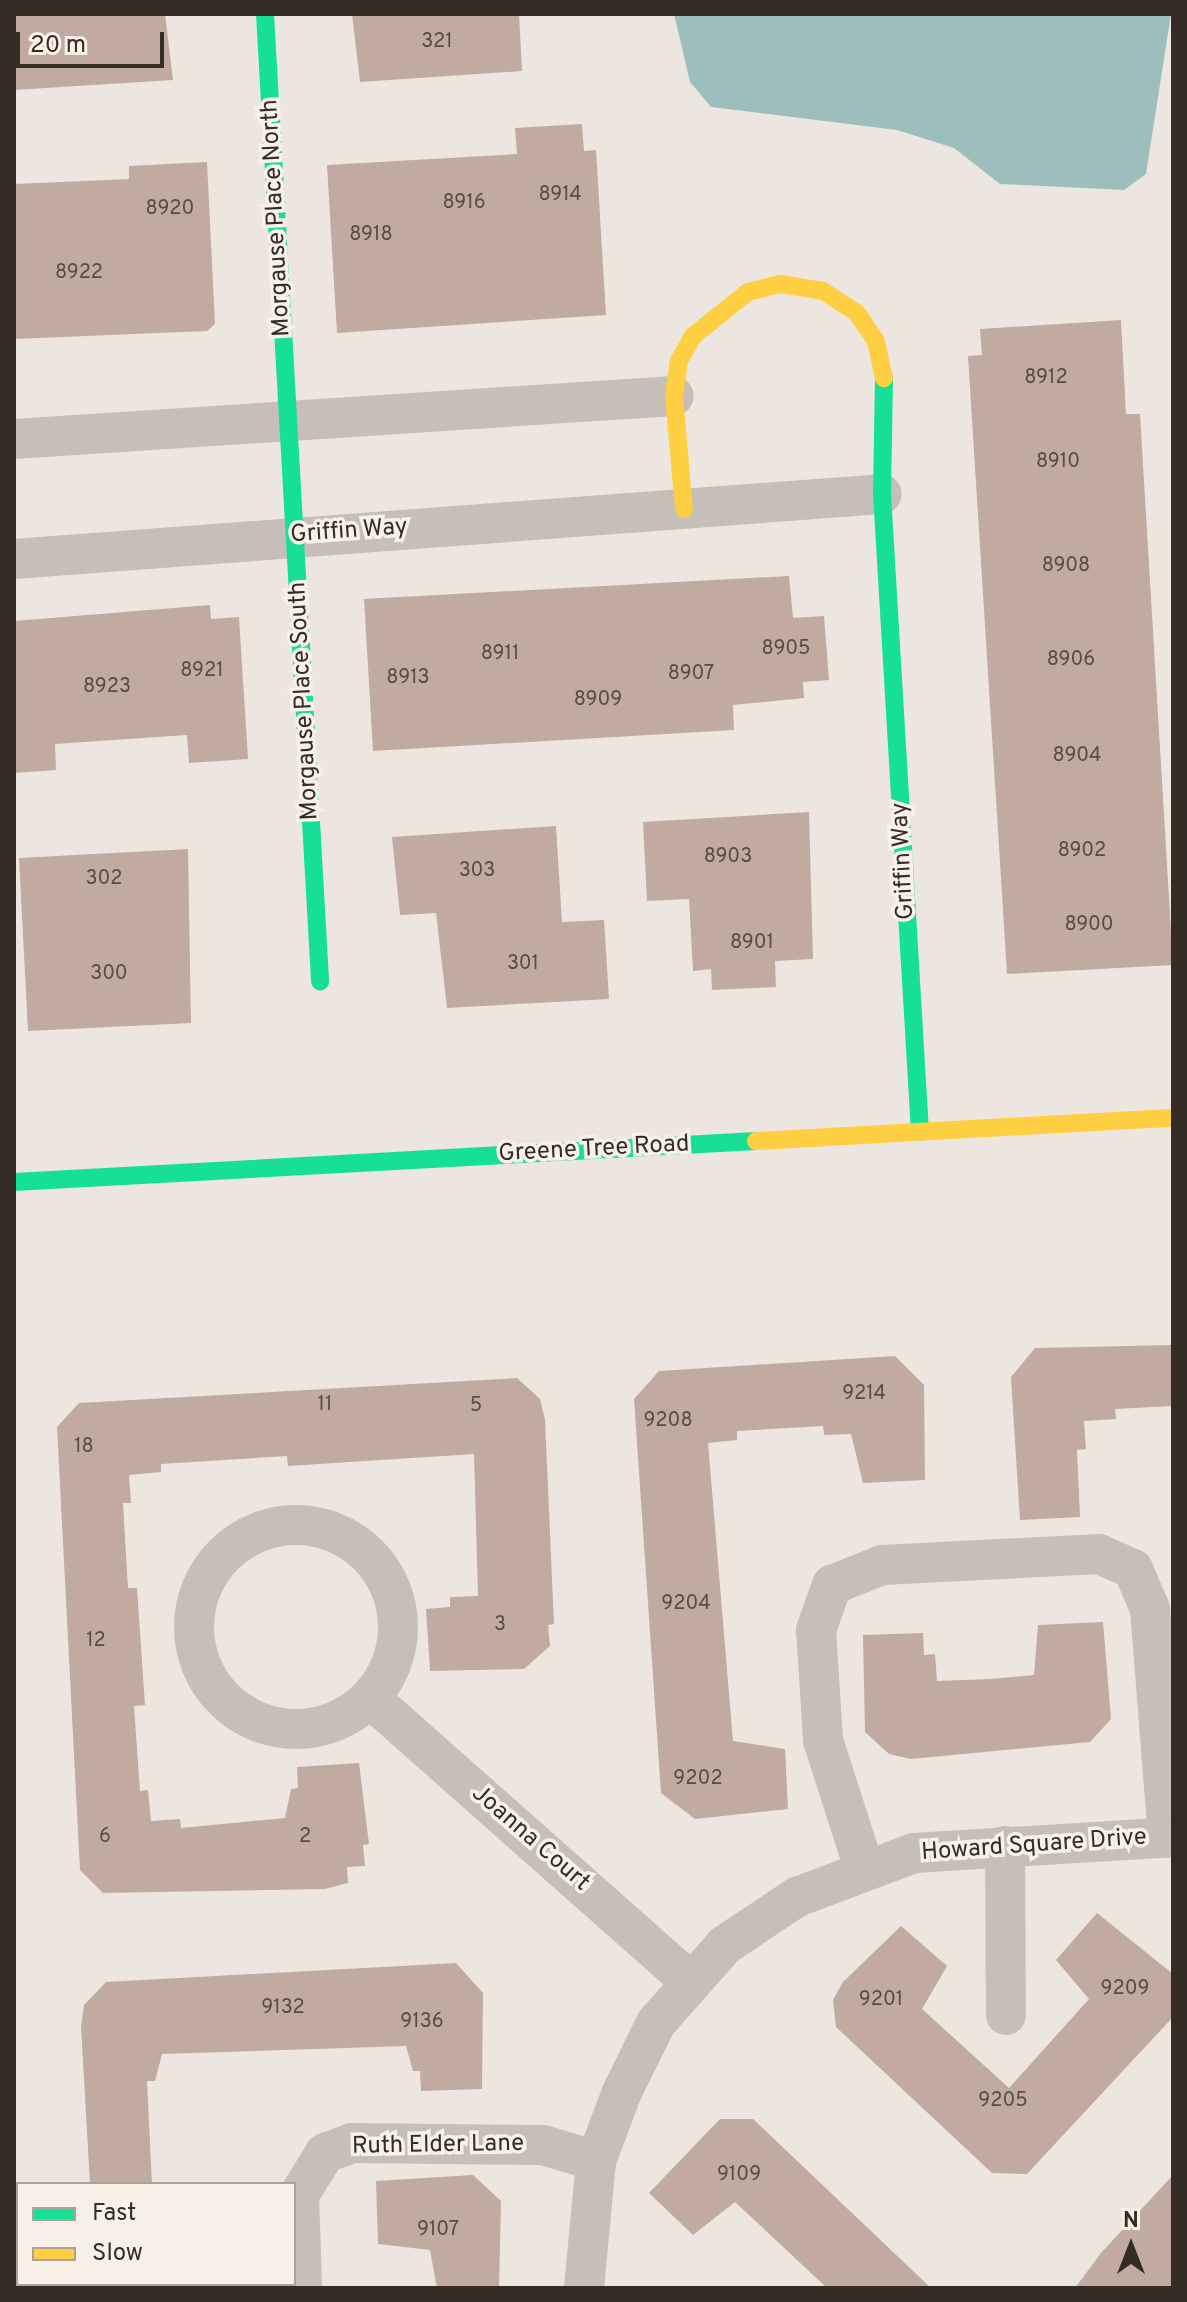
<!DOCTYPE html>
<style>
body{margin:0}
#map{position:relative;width:1187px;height:2302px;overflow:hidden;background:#ede6e0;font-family:Overpass,sans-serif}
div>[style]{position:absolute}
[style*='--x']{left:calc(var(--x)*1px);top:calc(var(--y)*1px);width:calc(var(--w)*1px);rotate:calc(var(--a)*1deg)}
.water>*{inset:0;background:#9cbfbe}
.building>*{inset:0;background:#c0aaa1}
.street>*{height:40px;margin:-20px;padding:0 20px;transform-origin:20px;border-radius:20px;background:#c5beb9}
.street>.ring{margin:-20px;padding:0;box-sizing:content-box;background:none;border:40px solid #c5beb9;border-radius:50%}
.fast>*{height:18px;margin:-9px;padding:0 9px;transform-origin:9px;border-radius:9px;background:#16e098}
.slow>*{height:18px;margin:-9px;padding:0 9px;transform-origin:9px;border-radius:9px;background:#ffcf43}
span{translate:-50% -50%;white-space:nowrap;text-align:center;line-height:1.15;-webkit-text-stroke:7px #f9f0e7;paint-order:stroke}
.number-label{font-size:20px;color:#584c46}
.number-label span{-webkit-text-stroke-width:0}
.street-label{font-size:24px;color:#362c27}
.frame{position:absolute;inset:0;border:16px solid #362c27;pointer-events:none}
.legend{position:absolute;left:16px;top:2182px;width:280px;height:104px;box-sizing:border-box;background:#f9f0e7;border:2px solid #aba29a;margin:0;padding:10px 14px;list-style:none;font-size:24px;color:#362c27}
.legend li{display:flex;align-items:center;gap:16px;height:40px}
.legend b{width:40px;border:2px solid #aba29a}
.north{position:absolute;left:1091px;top:2206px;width:80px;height:80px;-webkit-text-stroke:6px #f9f0e7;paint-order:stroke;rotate:0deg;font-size:22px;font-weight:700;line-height:32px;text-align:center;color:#362c27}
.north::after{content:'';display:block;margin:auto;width:28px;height:36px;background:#362c27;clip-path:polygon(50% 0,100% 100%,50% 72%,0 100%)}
.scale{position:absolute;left:16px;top:32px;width:148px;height:36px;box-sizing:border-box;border:4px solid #362c27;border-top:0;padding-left:10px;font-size:24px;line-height:28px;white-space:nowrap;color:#362c27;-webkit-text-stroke:6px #f9f0e7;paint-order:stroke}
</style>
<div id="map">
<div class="water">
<i style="clip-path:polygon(674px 14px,1171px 14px,1146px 174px,1124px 190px,1000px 184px,954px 148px,897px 130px,711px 107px,690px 82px)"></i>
</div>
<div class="building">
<i style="clip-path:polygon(14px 14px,165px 14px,173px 80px,14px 90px)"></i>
<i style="clip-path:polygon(352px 14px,519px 14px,522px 71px,360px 82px)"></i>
<i style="clip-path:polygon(582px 124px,584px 151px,596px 150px,606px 315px,337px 333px,327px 165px,517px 154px,515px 128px)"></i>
<i style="clip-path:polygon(207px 162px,215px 324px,207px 331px,14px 339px,14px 184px,129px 179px,129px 166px)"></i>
<i style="clip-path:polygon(1121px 320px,1126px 414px,1140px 414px,1173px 965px,1007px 974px,968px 356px,982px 355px,980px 329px)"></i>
<i style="clip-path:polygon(789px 576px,793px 618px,824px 616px,829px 680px,803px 682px,804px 698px,733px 705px,734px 730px,373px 751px,364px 599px)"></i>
<i style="clip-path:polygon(210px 605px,211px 619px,239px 617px,248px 759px,189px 763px,187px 735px,55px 744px,56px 770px,14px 773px,14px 621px)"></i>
<i style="clip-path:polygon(809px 812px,813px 959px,775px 961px,776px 987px,712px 990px,711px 969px,693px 971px,689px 899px,647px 901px,643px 822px)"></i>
<i style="clip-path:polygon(556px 826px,562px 922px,604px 920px,609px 999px,447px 1008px,436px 913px,400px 915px,392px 837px)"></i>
<i style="clip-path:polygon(188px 849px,191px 1023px,28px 1031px,19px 858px)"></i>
<i style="clip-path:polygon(1173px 1345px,1173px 1406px,1115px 1409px,1116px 1419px,1084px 1421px,1086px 1449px,1077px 1450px,1080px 1517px,1020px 1520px,1011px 1377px,1035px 1348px)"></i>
<i style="clip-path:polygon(895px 1356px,924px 1385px,925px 1480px,863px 1483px,851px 1434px,824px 1435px,823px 1426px,737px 1431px,737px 1440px,708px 1443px,733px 1741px,785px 1749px,788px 1809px,695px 1819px,661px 1793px,634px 1399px,659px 1371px)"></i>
<i style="clip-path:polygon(517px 1378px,540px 1399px,545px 1420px,554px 1624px,548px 1625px,550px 1646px,524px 1669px,430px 1671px,426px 1609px,450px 1607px,450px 1597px,478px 1596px,474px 1454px,288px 1466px,287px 1456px,161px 1464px,161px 1472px,129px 1475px,131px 1503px,123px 1503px,128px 1588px,137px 1588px,145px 1705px,134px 1706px,140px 1791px,148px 1790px,151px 1821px,180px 1819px,181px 1828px,285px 1818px,291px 1789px,298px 1788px,297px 1767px,359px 1763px,369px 1844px,363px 1845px,365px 1866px,347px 1867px,348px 1883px,325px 1889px,103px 1893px,80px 1870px,57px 1427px,79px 1403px)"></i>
<i style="clip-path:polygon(1103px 1622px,1111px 1719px,1090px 1742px,911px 1759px,889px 1754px,865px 1732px,863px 1635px,923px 1633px,924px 1655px,935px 1654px,937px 1681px,991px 1679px,1034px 1675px,1038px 1625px)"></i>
<i style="clip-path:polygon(1097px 1913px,1173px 1974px,1173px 2017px,1027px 2174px,992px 2173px,836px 2027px,833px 2000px,843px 1982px,901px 1926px,947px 1966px,922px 2009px,1009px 2088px,1089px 1999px,1056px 1960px)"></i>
<i style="clip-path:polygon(456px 1963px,483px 1993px,482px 2089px,421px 2091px,420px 2071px,413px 2071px,406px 2046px,162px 2054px,155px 2081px,147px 2081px,152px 2184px,90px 2184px,81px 2026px,84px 2005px,106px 1982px)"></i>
<i style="clip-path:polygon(720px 2119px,753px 2119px,931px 2288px,827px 2288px,735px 2202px,693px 2235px,649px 2193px)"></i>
<i style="clip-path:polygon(473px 2175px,501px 2201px,499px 2288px,437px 2288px,430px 2250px,378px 2244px,376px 2181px)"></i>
<i style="clip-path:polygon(1173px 2175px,1173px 2288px,1075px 2288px,1101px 2253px)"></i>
</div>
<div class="street">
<i style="--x:14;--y:439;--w:661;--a:-3.73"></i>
<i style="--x:14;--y:559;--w:870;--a:-4.28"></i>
<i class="ring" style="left:194px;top:1525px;width:164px;height:164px"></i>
<i style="--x:371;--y:1699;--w:424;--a:41.5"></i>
<i style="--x:1005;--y:1846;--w:169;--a:89.7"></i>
<i style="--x:864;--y:1868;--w:134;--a:-107.8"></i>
<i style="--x:823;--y:1740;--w:110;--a:-93.6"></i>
<i style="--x:816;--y:1630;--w:48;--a:-70.4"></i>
<i style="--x:832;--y:1585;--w:54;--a:-21.8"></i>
<i style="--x:882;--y:1565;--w:217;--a:-2.9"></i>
<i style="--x:1099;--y:1554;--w:37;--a:24"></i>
<i style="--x:1133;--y:1569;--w:43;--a:67"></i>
<i style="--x:1150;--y:1609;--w:229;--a:85.5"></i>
<i style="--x:302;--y:2288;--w:93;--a:-91.8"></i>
<i style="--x:299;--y:2195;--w:49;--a:-58.2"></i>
<i style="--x:325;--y:2153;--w:29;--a:-20"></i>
<i style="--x:352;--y:2143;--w:191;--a:0.6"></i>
<i style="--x:543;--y:2145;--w:55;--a:16.8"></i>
<i style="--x:584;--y:2288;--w:128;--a:-84.6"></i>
<i style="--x:596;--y:2161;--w:74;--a:-69.4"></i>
<i style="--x:622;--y:2092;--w:77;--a:-63.8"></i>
<i style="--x:656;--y:2023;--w:104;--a:-48.5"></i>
<i style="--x:725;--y:1945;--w:87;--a:-33.7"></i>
<i style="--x:797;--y:1897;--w:125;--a:-20.6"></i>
<i style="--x:914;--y:1853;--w:259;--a:-3.5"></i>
</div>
<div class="fast">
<i style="--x:265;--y:14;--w:969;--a:86.74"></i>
<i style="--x:884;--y:378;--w:116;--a:91"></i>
<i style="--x:882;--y:494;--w:639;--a:86.59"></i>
<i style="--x:14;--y:1182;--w:743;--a:-3.16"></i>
</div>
<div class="slow">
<i style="--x:684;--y:509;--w:113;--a:-95.1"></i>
<i style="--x:674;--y:396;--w:35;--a:-82"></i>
<i style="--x:679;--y:361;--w:29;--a:-61"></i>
<i style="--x:693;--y:336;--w:70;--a:-38.7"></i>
<i style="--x:748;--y:292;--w:34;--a:-14"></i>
<i style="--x:781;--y:284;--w:43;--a:9.5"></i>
<i style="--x:823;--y:291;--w:40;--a:32.9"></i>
<i style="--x:857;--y:313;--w:34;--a:56"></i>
<i style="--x:876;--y:341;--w:38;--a:78"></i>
<i style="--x:756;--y:1141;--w:418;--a:-3.2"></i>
</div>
<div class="number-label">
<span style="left:437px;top:42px">321</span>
<span style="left:560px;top:195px">8914</span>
<span style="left:464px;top:203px">8916</span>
<span style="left:170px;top:209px">8920</span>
<span style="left:371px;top:235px">8918</span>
<span style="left:79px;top:273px">8922</span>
<span style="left:1046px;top:378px">8912</span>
<span style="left:1058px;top:462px">8910</span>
<span style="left:1066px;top:566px">8908</span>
<span style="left:786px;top:649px">8905</span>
<span style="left:500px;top:654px">8911</span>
<span style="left:1071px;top:660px">8906</span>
<span style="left:202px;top:671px">8921</span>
<span style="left:691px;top:674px">8907</span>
<span style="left:408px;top:678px">8913</span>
<span style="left:107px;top:687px">8923</span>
<span style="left:598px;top:700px">8909</span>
<span style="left:1077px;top:756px">8904</span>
<span style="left:1082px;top:851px">8902</span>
<span style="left:728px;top:857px">8903</span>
<span style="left:477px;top:871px">303</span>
<span style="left:104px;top:879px">302</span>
<span style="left:1089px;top:925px">8900</span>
<span style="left:752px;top:943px">8901</span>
<span style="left:523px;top:964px">301</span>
<span style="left:109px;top:974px">300</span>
<span style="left:864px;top:1394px">9214</span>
<span style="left:325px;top:1405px">11</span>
<span style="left:476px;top:1406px">5</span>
<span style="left:668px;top:1421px">9208</span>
<span style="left:84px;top:1447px">18</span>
<span style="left:686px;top:1604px">9204</span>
<span style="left:500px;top:1625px">3</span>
<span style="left:96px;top:1641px">12</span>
<span style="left:698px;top:1779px">9202</span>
<span style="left:105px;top:1837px">6</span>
<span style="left:305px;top:1837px">2</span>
<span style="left:1125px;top:1989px">9209</span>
<span style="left:881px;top:2000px">9201</span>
<span style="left:283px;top:2008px">9132</span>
<span style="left:422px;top:2022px">9136</span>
<span style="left:1003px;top:2101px">9205</span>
<span style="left:739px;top:2175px">9109</span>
<span style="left:438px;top:2230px">9107</span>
</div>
<div class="street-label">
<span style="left:277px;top:218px;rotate:-93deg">Morgause Place North</span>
<span style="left:349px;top:532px;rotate:-4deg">Griffin Way</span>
<span style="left:305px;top:701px;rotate:-93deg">Morgause Place South</span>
<span style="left:904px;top:861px;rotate:-93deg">Griffin Way</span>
<span style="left:594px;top:1150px;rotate:-3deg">Greene Tree Road</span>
<span style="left:530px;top:1839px;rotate:41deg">Joanna Court</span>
<span style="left:1034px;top:1846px;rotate:-4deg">Howard Square Drive</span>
<span style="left:438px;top:2146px;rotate:-1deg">Ruth Elder Lane</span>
</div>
<div class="frame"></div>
<ul class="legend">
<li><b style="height:10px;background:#16e098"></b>Fast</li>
<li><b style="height:10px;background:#ffcf43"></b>Slow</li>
</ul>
<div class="north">N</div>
<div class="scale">20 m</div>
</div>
